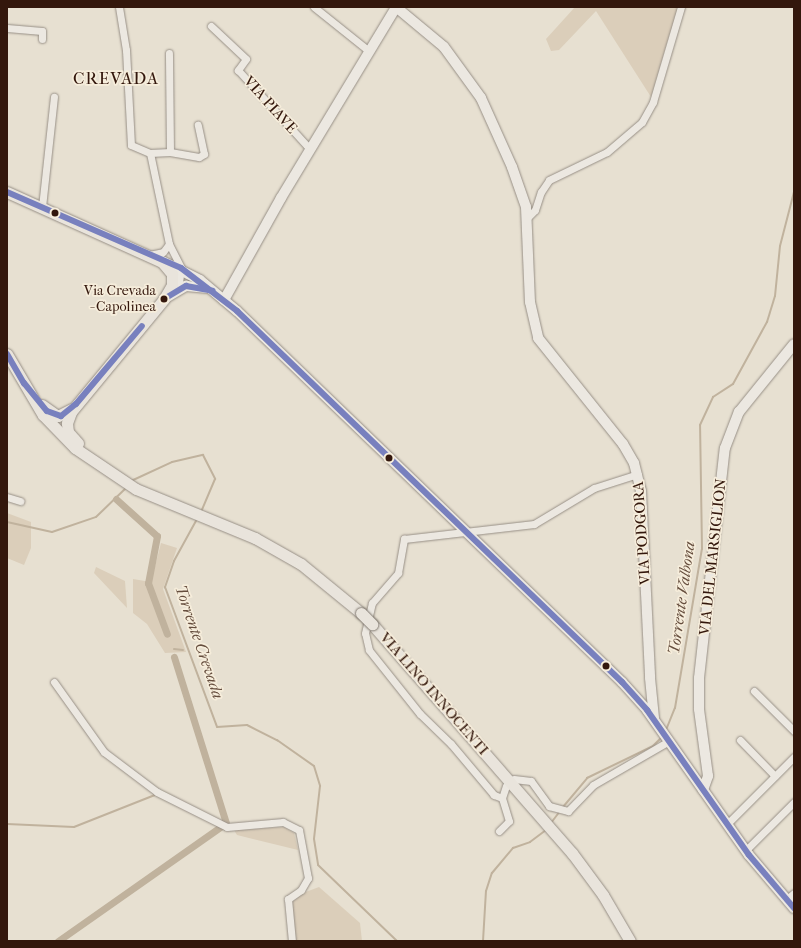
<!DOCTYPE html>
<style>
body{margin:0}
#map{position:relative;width:801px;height:948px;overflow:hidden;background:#e7e0d1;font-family:"IM FELL French Canon",serif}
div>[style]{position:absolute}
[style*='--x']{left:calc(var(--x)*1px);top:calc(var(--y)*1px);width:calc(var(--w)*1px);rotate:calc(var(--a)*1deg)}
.green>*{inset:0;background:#dbceba}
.stream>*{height:2px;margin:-1px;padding:0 1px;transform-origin:1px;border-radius:1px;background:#c0b29d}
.canal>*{height:7px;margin:-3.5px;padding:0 3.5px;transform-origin:3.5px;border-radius:3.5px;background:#c0b29d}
.roads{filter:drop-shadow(0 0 1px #978f86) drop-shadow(0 0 1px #978f86)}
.street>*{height:7px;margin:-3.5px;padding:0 3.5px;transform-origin:3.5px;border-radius:3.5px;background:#ece8e1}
.secondary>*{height:10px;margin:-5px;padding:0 5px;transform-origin:5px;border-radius:5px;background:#ece8e1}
.primary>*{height:11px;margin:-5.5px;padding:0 5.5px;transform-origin:5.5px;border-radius:5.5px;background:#e9e4dc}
.bridges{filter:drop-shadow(0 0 1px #7d756c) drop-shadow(0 0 1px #7d756c)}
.primary-bridge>*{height:11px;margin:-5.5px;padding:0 5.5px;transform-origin:5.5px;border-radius:5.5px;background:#e9e4dc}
.bus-1>*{height:6px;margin:-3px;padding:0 3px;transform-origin:3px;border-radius:3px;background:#7880be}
.dots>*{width:11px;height:11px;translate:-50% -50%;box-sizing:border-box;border:2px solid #f6eddb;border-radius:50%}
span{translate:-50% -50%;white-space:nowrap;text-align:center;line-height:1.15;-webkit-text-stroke:3.5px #f6eddb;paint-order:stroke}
.bus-label{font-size:14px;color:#33170c}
.right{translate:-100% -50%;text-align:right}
.street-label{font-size:15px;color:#33170c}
.water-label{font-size:16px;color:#654d3d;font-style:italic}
.quarter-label{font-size:17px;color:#33170c;letter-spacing:1px}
.frame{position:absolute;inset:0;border:8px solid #33170c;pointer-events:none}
</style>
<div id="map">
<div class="green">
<i style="clip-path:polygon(575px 7px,678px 7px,651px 97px,596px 11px,559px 50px,551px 51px,546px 39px)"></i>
<i style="clip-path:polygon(7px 513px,31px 522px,31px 548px,24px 565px,7px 558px)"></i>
<i style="clip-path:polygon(161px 543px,177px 548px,163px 589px,186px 652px,165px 653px,147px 624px,133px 613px,133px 579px,151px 582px)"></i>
<i style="clip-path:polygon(96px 567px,125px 581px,127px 608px,94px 573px)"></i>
<i style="clip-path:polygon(284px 827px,294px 833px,298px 850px,237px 835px,234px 830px)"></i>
<i style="clip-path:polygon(319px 887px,360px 923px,362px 941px,296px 941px,291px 903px,303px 893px)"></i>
</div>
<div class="stream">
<i style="--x:131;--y:481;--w:45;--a:-24.9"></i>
<i style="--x:172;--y:462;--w:32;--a:-13"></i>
<i style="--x:203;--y:455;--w:27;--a:63"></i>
<i style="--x:215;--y:479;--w:36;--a:113"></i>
<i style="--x:197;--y:519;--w:48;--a:118.7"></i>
<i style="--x:174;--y:561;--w:28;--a:109"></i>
<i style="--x:165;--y:587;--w:149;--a:69.6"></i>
<i style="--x:217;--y:727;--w:30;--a:-4"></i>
<i style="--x:247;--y:725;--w:34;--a:27"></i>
<i style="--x:277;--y:740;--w:45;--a:35.1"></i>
<i style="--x:314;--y:766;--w:21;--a:73"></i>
<i style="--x:320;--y:786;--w:53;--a:96.5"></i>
<i style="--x:314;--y:839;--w:26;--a:81"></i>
<i style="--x:318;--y:865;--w:110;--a:43.9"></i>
<i style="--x:7;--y:522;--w:46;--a:12.5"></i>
<i style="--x:52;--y:532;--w:46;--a:-18.8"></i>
<i style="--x:96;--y:517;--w:42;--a:-44"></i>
<i style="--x:174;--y:649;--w:9;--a:6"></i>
<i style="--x:666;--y:730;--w:24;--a:-68"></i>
<i style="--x:675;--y:708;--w:161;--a:-80.4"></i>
<i style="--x:702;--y:549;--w:124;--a:-90.9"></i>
<i style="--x:700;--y:425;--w:31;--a:-65"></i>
<i style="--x:713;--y:397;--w:24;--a:-33"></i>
<i style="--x:733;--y:384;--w:71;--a:-61.3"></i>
<i style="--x:767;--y:322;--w:27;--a:-73"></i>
<i style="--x:775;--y:296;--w:50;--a:-84.3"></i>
<i style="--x:780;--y:246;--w:56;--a:-75.5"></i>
<i style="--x:563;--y:807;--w:38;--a:-50"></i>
<i style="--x:587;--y:778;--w:73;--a:-25.9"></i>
<i style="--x:653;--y:746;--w:13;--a:-45"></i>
<i style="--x:551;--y:823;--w:15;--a:-53"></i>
<i style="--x:7;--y:824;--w:67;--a:2.6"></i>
<i style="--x:74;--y:827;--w:87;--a:-21.6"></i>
<i style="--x:483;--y:941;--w:50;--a:-86.6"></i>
<i style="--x:486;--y:891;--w:19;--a:-72"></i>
<i style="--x:492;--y:873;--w:33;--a:-50"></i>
<i style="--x:513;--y:848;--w:18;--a:-19"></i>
<i style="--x:530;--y:842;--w:20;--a:-37"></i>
</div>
<div class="canal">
<i style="--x:116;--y:499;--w:55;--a:42.1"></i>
<i style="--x:157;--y:536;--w:48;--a:100.8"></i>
<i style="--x:148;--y:583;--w:54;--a:69.6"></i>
<i style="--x:58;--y:941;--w:205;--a:-35.1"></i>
<i style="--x:226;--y:823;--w:174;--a:-107.4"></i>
</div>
<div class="roads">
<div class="street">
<i style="--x:119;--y:7;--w:44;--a:80.8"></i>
<i style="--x:126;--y:50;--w:95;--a:87"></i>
<i style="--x:131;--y:145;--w:21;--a:23"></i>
<i style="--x:150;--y:153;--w:20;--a:-3"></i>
<i style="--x:170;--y:152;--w:99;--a:-90.6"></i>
<i style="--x:314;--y:7;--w:70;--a:38.7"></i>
<i style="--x:211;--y:26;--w:48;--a:43.3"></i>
<i style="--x:246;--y:59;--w:14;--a:126"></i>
<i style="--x:238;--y:70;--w:107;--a:47.7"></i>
<i style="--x:7;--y:28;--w:35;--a:5"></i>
<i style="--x:42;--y:31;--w:8;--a:90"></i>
<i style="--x:170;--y:152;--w:29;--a:10"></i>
<i style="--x:199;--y:157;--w:6;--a:-31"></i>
<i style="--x:204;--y:154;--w:30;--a:-102"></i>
<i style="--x:150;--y:153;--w:93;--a:78.2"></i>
<i style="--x:169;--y:244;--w:27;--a:63"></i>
<i style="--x:181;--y:268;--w:15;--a:98"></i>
<i style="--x:179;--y:283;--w:10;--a:127"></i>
<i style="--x:42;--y:207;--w:111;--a:-83.8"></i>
<i style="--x:527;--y:218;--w:11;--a:-45"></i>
<i style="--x:535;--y:210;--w:19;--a:-72"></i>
<i style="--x:541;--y:192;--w:14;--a:-56"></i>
<i style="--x:549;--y:180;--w:64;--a:-25.8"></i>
<i style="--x:607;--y:152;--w:46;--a:-40.6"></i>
<i style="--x:642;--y:122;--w:23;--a:-61"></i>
<i style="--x:653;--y:102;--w:99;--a:-73.6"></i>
<i style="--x:149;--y:255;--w:14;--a:-12"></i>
<i style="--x:163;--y:252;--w:10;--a:-53"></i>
<i style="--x:7;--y:497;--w:14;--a:17"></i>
<i style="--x:54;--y:682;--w:86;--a:54.5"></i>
<i style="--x:104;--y:752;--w:66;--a:37"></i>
<i style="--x:157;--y:792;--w:78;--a:26.6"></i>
<i style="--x:227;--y:827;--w:56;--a:-5.1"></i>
<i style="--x:283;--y:822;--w:18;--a:27"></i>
<i style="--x:299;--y:830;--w:49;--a:79.4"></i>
<i style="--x:308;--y:878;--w:14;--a:120"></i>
<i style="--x:301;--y:890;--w:16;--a:145"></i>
<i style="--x:288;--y:899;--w:42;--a:84.6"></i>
<i style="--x:754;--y:691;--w:57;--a:45"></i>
<i style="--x:740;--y:740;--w:50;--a:45.8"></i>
<i style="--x:514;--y:779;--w:17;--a:7"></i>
<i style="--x:531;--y:781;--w:31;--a:54"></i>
<i style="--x:549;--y:806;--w:20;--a:15"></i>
<i style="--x:568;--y:811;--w:36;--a:-46"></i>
<i style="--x:593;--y:785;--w:88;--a:-30.1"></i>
<i style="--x:502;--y:798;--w:9;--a:-159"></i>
<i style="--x:494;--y:795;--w:67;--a:-130.1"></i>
<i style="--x:451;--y:744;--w:43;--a:-135.9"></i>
<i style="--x:420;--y:714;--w:82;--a:-128.6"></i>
<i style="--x:369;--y:650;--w:17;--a:-103"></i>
<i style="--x:365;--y:633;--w:31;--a:-77"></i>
<i style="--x:372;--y:603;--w:40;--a:-49"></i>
<i style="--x:398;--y:573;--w:35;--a:-80"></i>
<i style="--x:404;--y:539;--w:131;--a:-6.6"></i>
<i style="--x:534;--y:524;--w:70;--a:-31"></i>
<i style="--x:594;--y:488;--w:46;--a:-17.7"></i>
<i style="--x:727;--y:824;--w:95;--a:-45"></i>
<i style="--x:499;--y:831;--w:14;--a:-45"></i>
<i style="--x:509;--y:821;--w:24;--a:-107"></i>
<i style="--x:502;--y:798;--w:13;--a:-72"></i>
<i style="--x:746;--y:850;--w:68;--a:-45"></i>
<i style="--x:787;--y:899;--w:9;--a:-41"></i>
</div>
<div class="secondary">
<i style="--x:396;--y:7;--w:62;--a:39.8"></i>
<i style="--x:444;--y:47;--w:63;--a:54"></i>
<i style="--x:481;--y:98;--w:76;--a:65.8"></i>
<i style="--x:512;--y:167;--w:42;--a:70.7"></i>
<i style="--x:526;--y:207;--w:95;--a:87.6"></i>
<i style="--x:530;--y:302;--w:37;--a:77"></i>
<i style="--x:538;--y:338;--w:136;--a:51.3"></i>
<i style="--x:623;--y:444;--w:22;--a:60"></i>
<i style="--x:634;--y:463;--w:29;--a:76"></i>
<i style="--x:641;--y:491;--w:187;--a:87.2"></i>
<i style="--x:650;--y:678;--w:40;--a:84.3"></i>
<i style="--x:158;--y:259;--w:47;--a:26.6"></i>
<i style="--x:200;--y:280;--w:48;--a:40"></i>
<i style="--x:237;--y:311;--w:535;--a:43.94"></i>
<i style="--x:622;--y:682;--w:38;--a:48"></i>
<i style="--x:647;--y:710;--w:177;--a:54.9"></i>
<i style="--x:749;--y:855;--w:70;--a:49.7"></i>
<i style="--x:164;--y:299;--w:26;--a:-31"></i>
<i style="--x:186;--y:286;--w:22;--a:5"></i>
<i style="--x:224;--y:300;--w:117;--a:-60.8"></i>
<i style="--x:281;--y:198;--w:223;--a:-58.9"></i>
<i style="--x:703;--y:790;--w:15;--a:-70"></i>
<i style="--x:708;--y:776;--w:68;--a:-97.7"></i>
<i style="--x:699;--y:709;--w:31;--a:-90"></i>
<i style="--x:699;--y:678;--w:231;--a:-83.6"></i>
<i style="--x:725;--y:448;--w:39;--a:-69"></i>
<i style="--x:739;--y:412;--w:87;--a:-51"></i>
</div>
<div class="primary">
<i style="--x:7;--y:192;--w:170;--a:24.3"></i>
<i style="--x:162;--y:262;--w:16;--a:50"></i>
<i style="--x:172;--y:274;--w:11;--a:90"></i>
<i style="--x:172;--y:285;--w:16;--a:120"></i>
<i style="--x:164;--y:299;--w:146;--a:129.5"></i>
<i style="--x:71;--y:412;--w:12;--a:110"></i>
<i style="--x:67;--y:423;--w:9;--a:84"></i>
<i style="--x:68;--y:432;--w:15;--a:48"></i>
<i style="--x:7;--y:354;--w:71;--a:59.5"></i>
<i style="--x:43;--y:415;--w:46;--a:45.9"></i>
<i style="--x:75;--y:448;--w:73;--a:33.9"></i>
<i style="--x:136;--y:489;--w:129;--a:22.4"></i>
<i style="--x:255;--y:538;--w:53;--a:29.5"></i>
<i style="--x:301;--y:564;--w:77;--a:39.2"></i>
<i style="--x:42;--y:405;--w:19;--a:35"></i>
<i style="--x:58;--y:416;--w:16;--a:-27"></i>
<i style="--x:372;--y:624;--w:304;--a:48.9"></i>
<i style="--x:572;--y:853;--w:52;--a:53.6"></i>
<i style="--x:603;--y:895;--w:53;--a:59.6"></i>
</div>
</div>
<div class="bridges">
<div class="primary-bridge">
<i style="--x:361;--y:613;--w:16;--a:45"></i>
</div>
</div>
<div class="bus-1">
<i style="--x:7;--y:192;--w:190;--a:23.6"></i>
<i style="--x:181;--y:268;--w:71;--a:37.5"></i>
<i style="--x:237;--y:311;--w:535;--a:43.94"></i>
<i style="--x:622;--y:682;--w:38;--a:48"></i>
<i style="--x:647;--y:710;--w:177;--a:54.9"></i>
<i style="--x:749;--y:855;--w:70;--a:49.7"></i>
<i style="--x:164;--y:299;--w:26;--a:-31"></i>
<i style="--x:186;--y:286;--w:27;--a:10"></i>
<i style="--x:7;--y:354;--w:34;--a:60"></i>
<i style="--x:24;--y:383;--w:36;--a:51"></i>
<i style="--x:47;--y:411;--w:15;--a:20"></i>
<i style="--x:61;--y:416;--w:19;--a:-39"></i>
<i style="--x:76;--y:404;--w:102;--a:-49.8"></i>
</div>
<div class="dots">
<i style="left:55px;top:213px;background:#33170c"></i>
<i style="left:164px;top:299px;background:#33170c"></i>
<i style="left:389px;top:458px;background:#33170c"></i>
<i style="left:606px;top:666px;background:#33170c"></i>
</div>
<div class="bus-label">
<span class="right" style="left:156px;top:299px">Via Crevada<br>- Capolinea</span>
</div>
<div class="street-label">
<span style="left:270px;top:105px;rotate:48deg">VIA PIAVE</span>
<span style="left:642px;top:533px;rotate:-94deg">VIA PODGORA</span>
<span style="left:713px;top:557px;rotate:-84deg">VIA DEL MARSIGLION</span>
<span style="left:434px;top:694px;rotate:49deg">VIA LINO INNOCENTI</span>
</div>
<div class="water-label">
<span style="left:682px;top:598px;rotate:-82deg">Torrente Valbona</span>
<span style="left:199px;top:642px;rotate:71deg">Torrente Crevada</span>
</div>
<div class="quarter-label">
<span style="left:116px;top:79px">CREVADA</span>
</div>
<div class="frame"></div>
</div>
